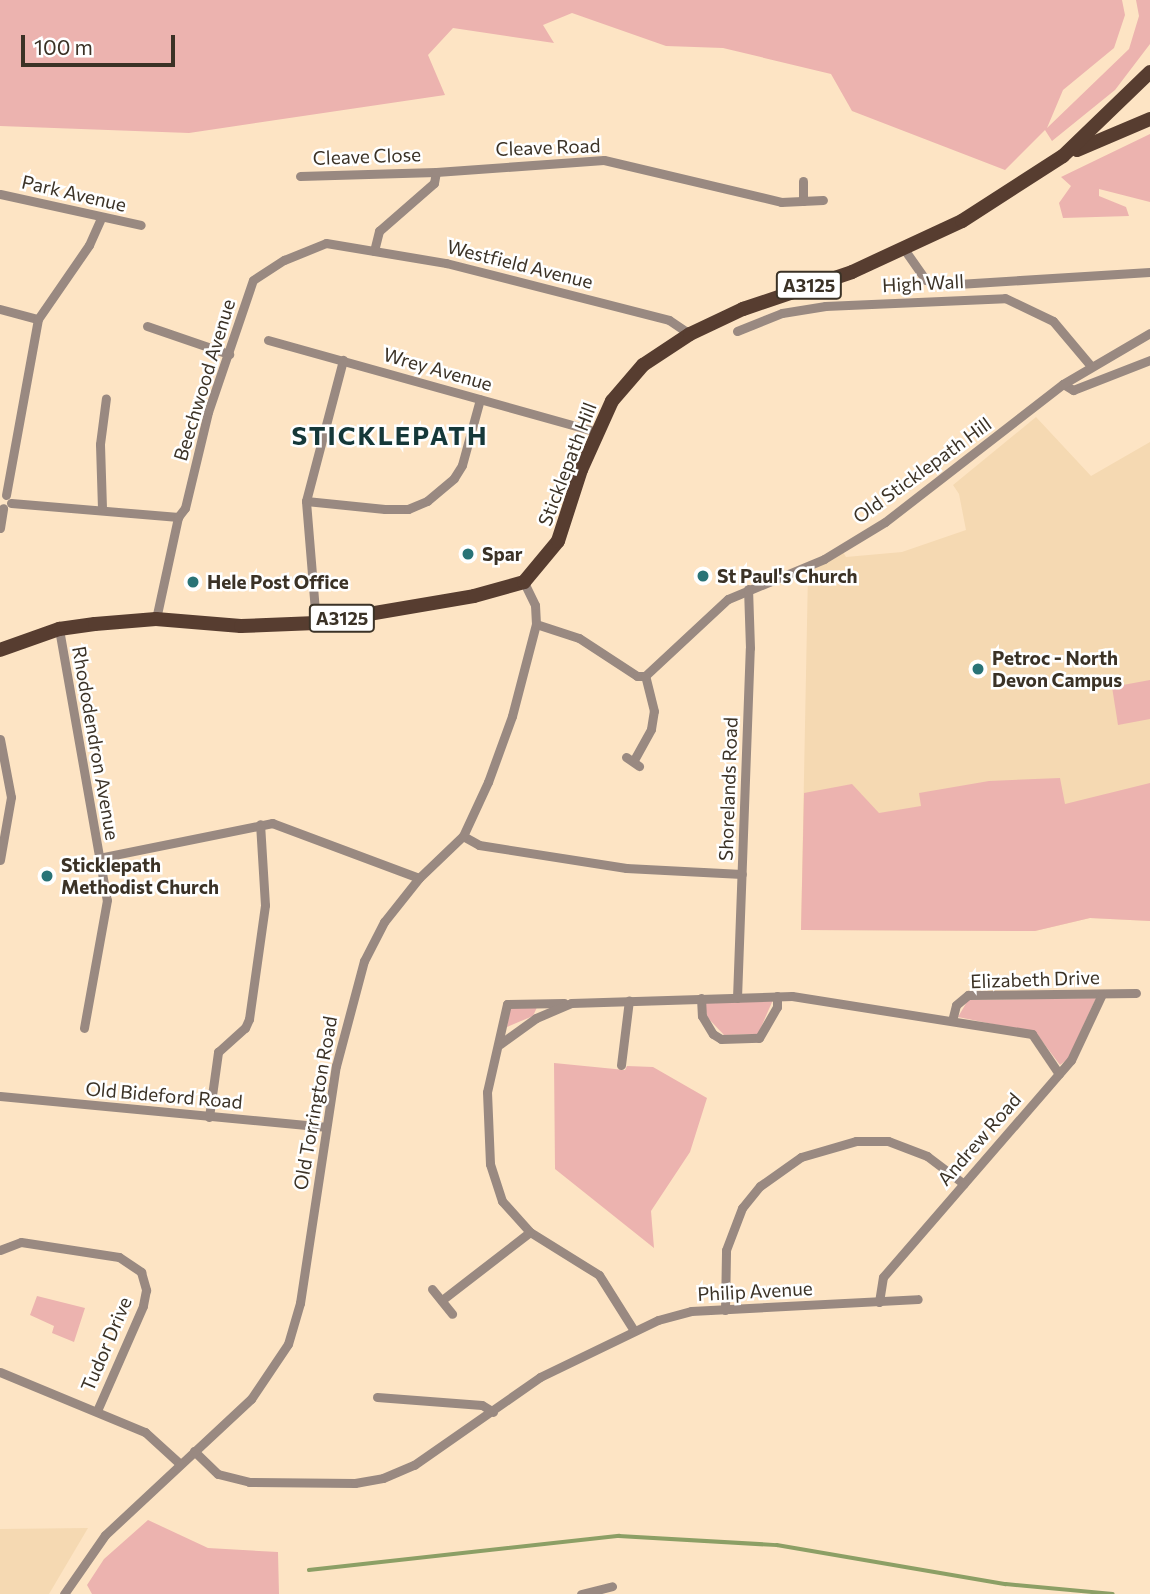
<!DOCTYPE html>
<style>
body{margin:0}
#map{position:relative;width:1150px;height:1594px;overflow:hidden;background:#fde4c4;font-family:Commissioner,sans-serif}
div>[style]{position:absolute}
[style*='--x']{left:calc(var(--x)*1px);top:calc(var(--y)*1px);width:calc(var(--w)*1px);rotate:calc(var(--a)*1deg)}
.built>*{inset:0;background:#f5d9b2}
.green>*{inset:0;background:#ecb3af}
.stream>*{height:3.5px;margin:-1.75px;padding:0 1.75px;transform-origin:1.75px;border-radius:1.75px;background:#8c9f65}
.street>*{height:9px;margin:-4.5px;padding:0 4.5px;transform-origin:4.5px;border-radius:4.5px;background:#998981}
.primary>*{height:14px;margin:-7px;padding:0 7px;transform-origin:7px;border-radius:7px;background:#573d30}
.dots>*{width:19px;height:19px;translate:-50% -50%;box-sizing:border-box;border:4px solid #fff;border-radius:50%}
span{translate:-50% -50%;white-space:nowrap;text-align:center;line-height:1.15;-webkit-text-stroke:5px #fff;paint-order:stroke}
.shield-label span{padding:2px 5px;background:#fff;border:2px solid;border-radius:5px;-webkit-text-stroke-width:0}
.shield-label{font-size:18px;color:#3b3226;font-weight:700}
.street-label{font-size:19px;color:#3b3226}
.poi-label{font-size:19px;color:#3b3226;font-weight:700}
.left{translate:0 -50%;text-align:left}
.district-label{font-size:26px;color:#153839;font-weight:700;letter-spacing:2px}
.scale{position:absolute;left:21px;top:35px;width:154px;height:32px;box-sizing:border-box;border:4px solid #3b3226;border-top:0;padding-left:9px;font-size:21px;line-height:24px;white-space:nowrap;color:#3b3226;-webkit-text-stroke:5px #fff;paint-order:stroke}
</style>
<div id="map">
<div class="built">
<i style="clip-path:polygon(1036px 417px,1091px 476px,1150px 442px,1150px 921px,1090px 918px,1035px 931px,801px 930px,808px 572px,843px 552px,846px 557px,902px 552px,966px 530px,959px 494px,953px 485px)"></i>
<i style="clip-path:polygon(88px 1528px,49px 1594px,0 1594px,0 1529px)"></i>
</div>
<div class="green">
<i style="clip-path:polygon(0 0,1122px 0,1125px 15px,1114px 48px,1063px 90px,1047px 128px,1129px 49px,1139px 16px,1136px 0,1150px 0,1150px 44px,1115px 90px,1052px 141px,1045px 130px,1005px 170px,852px 111px,831px 74px,723px 48px,666px 46px,572px 13px,543px 25px,554px 43px,453px 28px,428px 55px,445px 95px,189px 133px,0 126px)"></i>
<i style="clip-path:polygon(1150px 134px,1150px 202px,1099px 189px,1099px 196px,1126px 207px,1129px 216px,1063px 218px,1059px 203px,1071px 186px,1061px 177px)"></i>
<i style="clip-path:polygon(1150px 680px,1150px 719px,1118px 725px,1112px 687px)"></i>
<i style="clip-path:polygon(1060px 778px,1065px 804px,1150px 783px,1150px 921px,1090px 918px,1035px 931px,801px 930px,804px 793px,852px 784px,879px 813px,921px 806px,919px 793px,989px 781px)"></i>
<i style="clip-path:polygon(1096px 998px,1068px 1059px,1060px 1065px,1036px 1033px,958px 1017px,968px 1000px)"></i>
<i style="clip-path:polygon(773px 1000px,758px 1034px,724px 1035px,707px 1017px,704px 1001px)"></i>
<i style="clip-path:polygon(538px 1005px,533px 1016px,507px 1027px,510px 1007px)"></i>
<i style="clip-path:polygon(554px 1063px,625px 1070px,627px 1066px,653px 1067px,707px 1098px,690px 1152px,651px 1211px,654px 1248px,555px 1169px)"></i>
<i style="clip-path:polygon(37px 1296px,85px 1308px,74px 1342px,52px 1333px,54px 1326px,30px 1315px)"></i>
<i style="clip-path:polygon(148px 1520px,208px 1548px,278px 1552px,279px 1594px,92px 1594px,87px 1585px,104px 1559px)"></i>
</div>
<div class="stream">
<i style="--x:309;--y:1570;--w:312;--a:-6.3"></i>
<i style="--x:619;--y:1536;--w:158;--a:3.3"></i>
<i style="--x:777;--y:1545;--w:232;--a:9.7"></i>
<i style="--x:1006;--y:1584;--w:107;--a:5.3"></i>
</div>
<div class="street">
<i style="--x:300;--y:176;--w:136;--a:-1.7"></i>
<i style="--x:803;--y:181;--w:20;--a:90"></i>
<i style="--x:0;--y:194;--w:144;--a:12.4"></i>
<i style="--x:904;--y:249;--w:38;--a:55"></i>
<i style="--x:926;--y:280;--w:17;--a:17"></i>
<i style="--x:942;--y:285;--w:208;--a:-3.6"></i>
<i style="--x:374;--y:251;--w:21;--a:-76"></i>
<i style="--x:379;--y:231;--w:73;--a:-41.1"></i>
<i style="--x:434;--y:183;--w:11;--a:-80"></i>
<i style="--x:436;--y:172;--w:168;--a:-4.1"></i>
<i style="--x:604;--y:160;--w:182;--a:13.3"></i>
<i style="--x:781;--y:202;--w:42;--a:-2.7"></i>
<i style="--x:0;--y:309;--w:39;--a:15"></i>
<i style="--x:147;--y:326;--w:87;--a:18.9"></i>
<i style="--x:737;--y:331;--w:48;--a:-21.8"></i>
<i style="--x:782;--y:313;--w:44;--a:-9.2"></i>
<i style="--x:825;--y:306;--w:180;--a:-2.5"></i>
<i style="--x:1005;--y:298;--w:53;--a:25.6"></i>
<i style="--x:1053;--y:321;--w:57;--a:49.9"></i>
<i style="--x:268;--y:340;--w:342;--a:15.6"></i>
<i style="--x:1063;--y:384;--w:12;--a:31"></i>
<i style="--x:1073;--y:390;--w:83;--a:-21.3"></i>
<i style="--x:6;--y:495;--w:179;--a:-79.7"></i>
<i style="--x:38;--y:319;--w:90;--a:-55.4"></i>
<i style="--x:89;--y:245;--w:30;--a:-66"></i>
<i style="--x:306;--y:501;--w:79;--a:5.8"></i>
<i style="--x:385;--y:509;--w:23;--a:0"></i>
<i style="--x:408;--y:509;--w:21;--a:-23"></i>
<i style="--x:427;--y:501;--w:35;--a:-40"></i>
<i style="--x:454;--y:478;--w:15;--a:-58"></i>
<i style="--x:462;--y:465;--w:68;--a:-74.7"></i>
<i style="--x:11;--y:503;--w:168;--a:4.8"></i>
<i style="--x:102;--y:508;--w:64;--a:-91.8"></i>
<i style="--x:100;--y:444;--w:46;--a:-82.6"></i>
<i style="--x:0;--y:528;--w:20;--a:-81"></i>
<i style="--x:156;--y:619;--w:104;--a:-77.8"></i>
<i style="--x:178;--y:517;--w:11;--a:-52"></i>
<i style="--x:185;--y:508;--w:99;--a:-76.5"></i>
<i style="--x:208;--y:412;--w:139;--a:-71.2"></i>
<i style="--x:253;--y:280;--w:37;--a:-33"></i>
<i style="--x:284;--y:260;--w:45;--a:-22"></i>
<i style="--x:326;--y:243;--w:122;--a:9.5"></i>
<i style="--x:446;--y:263;--w:230;--a:14.3"></i>
<i style="--x:669;--y:320;--w:25;--a:34"></i>
<i style="--x:316;--y:623;--w:122;--a:-94.7"></i>
<i style="--x:306;--y:501;--w:146;--a:-75.3"></i>
<i style="--x:536;--y:624;--w:45;--a:18"></i>
<i style="--x:579;--y:638;--w:69;--a:33.2"></i>
<i style="--x:637;--y:676;--w:8;--a:0"></i>
<i style="--x:645;--y:676;--w:113;--a:-42.9"></i>
<i style="--x:728;--y:599;--w:104;--a:-22.6"></i>
<i style="--x:824;--y:559;--w:71;--a:-31.2"></i>
<i style="--x:885;--y:522;--w:225;--a:-37.8"></i>
<i style="--x:1063;--y:384;--w:101;--a:-30.4"></i>
<i style="--x:59;--y:629;--w:275;--a:80"></i>
<i style="--x:107;--y:900;--w:130;--a:100.2"></i>
<i style="--x:0;--y:739;--w:59;--a:79.3"></i>
<i style="--x:11;--y:797;--w:64;--a:99.9"></i>
<i style="--x:626;--y:757;--w:16;--a:35"></i>
<i style="--x:634;--y:760;--w:35;--a:-61"></i>
<i style="--x:651;--y:729;--w:18;--a:-81"></i>
<i style="--x:654;--y:711;--w:36;--a:-104"></i>
<i style="--x:463;--y:836;--w:18;--a:29"></i>
<i style="--x:479;--y:845;--w:149;--a:8.9"></i>
<i style="--x:626;--y:868;--w:116;--a:3"></i>
<i style="--x:99;--y:858;--w:177;--a:-11.4"></i>
<i style="--x:272;--y:823;--w:157;--a:20.5"></i>
<i style="--x:701;--y:998;--w:18;--a:87"></i>
<i style="--x:702;--y:1016;--w:21;--a:59"></i>
<i style="--x:713;--y:1034;--w:9;--a:32"></i>
<i style="--x:721;--y:1039;--w:38;--a:-2"></i>
<i style="--x:759;--y:1038;--w:36;--a:-60"></i>
<i style="--x:777;--y:1007;--w:11;--a:-90"></i>
<i style="--x:737;--y:998;--w:350;--a:-87.9"></i>
<i style="--x:750;--y:648;--w:59;--a:-91.9"></i>
<i style="--x:564;--y:1003;--w:57;--a:179"></i>
<i style="--x:507;--y:1004;--w:90;--a:102.8"></i>
<i style="--x:487;--y:1092;--w:72;--a:87.6"></i>
<i style="--x:490;--y:1164;--w:39;--a:72"></i>
<i style="--x:502;--y:1201;--w:42;--a:47.9"></i>
<i style="--x:530;--y:1232;--w:81;--a:31.9"></i>
<i style="--x:599;--y:1275;--w:64;--a:57.8"></i>
<i style="--x:952;--y:1021;--w:16;--a:-76"></i>
<i style="--x:956;--y:1005;--w:16;--a:-40"></i>
<i style="--x:968;--y:995;--w:168;--a:-0.7"></i>
<i style="--x:500;--y:1044;--w:44;--a:-35.8"></i>
<i style="--x:536;--y:1018;--w:38;--a:-23"></i>
<i style="--x:571;--y:1003;--w:221;--a:-1.8"></i>
<i style="--x:792;--y:996;--w:243;--a:9"></i>
<i style="--x:1032;--y:1034;--w:48;--a:56"></i>
<i style="--x:621;--y:1065;--w:65;--a:-83"></i>
<i style="--x:0;--y:1096;--w:326;--a:5.4"></i>
<i style="--x:209;--y:1117;--w:66;--a:-82.1"></i>
<i style="--x:218;--y:1052;--w:36;--a:-42"></i>
<i style="--x:245;--y:1028;--w:10;--a:-66"></i>
<i style="--x:249;--y:1019;--w:115;--a:-82"></i>
<i style="--x:265;--y:905;--w:81;--a:-93.5"></i>
<i style="--x:0;--y:1250;--w:22;--a:-21"></i>
<i style="--x:21;--y:1242;--w:99;--a:8.7"></i>
<i style="--x:119;--y:1257;--w:27;--a:34"></i>
<i style="--x:141;--y:1272;--w:19;--a:74"></i>
<i style="--x:146;--y:1290;--w:16;--a:101"></i>
<i style="--x:143;--y:1306;--w:115;--a:113.7"></i>
<i style="--x:432;--y:1289;--w:32;--a:51"></i>
<i style="--x:442;--y:1300;--w:111;--a:-37.7"></i>
<i style="--x:879;--y:1302;--w:25;--a:-81"></i>
<i style="--x:883;--y:1277;--w:287;--a:-49.1"></i>
<i style="--x:1071;--y:1060;--w:73;--a:-64.8"></i>
<i style="--x:725;--y:1310;--w:60;--a:-89"></i>
<i style="--x:726;--y:1250;--w:45;--a:-69.1"></i>
<i style="--x:742;--y:1208;--w:28;--a:-51"></i>
<i style="--x:760;--y:1186;--w:50;--a:-35.3"></i>
<i style="--x:801;--y:1157;--w:57;--a:-16.2"></i>
<i style="--x:856;--y:1141;--w:32;--a:0"></i>
<i style="--x:888;--y:1141;--w:42;--a:21"></i>
<i style="--x:927;--y:1156;--w:46;--a:37.1"></i>
<i style="--x:0;--y:1372;--w:157;--a:22.5"></i>
<i style="--x:145;--y:1432;--w:47;--a:42.4"></i>
<i style="--x:377;--y:1397;--w:105;--a:4.4"></i>
<i style="--x:482;--y:1405;--w:13;--a:32"></i>
<i style="--x:194;--y:1451;--w:33;--a:44"></i>
<i style="--x:218;--y:1474;--w:32;--a:14"></i>
<i style="--x:249;--y:1482;--w:106;--a:0.5"></i>
<i style="--x:355;--y:1483;--w:28;--a:-10"></i>
<i style="--x:383;--y:1478;--w:34;--a:-23"></i>
<i style="--x:414;--y:1465;--w:154;--a:-34.9"></i>
<i style="--x:540;--y:1377;--w:131;--a:-25.8"></i>
<i style="--x:658;--y:1320;--w:34;--a:-15"></i>
<i style="--x:691;--y:1311;--w:227;--a:-3"></i>
<i style="--x:64;--y:1594;--w:72;--a:-55.2"></i>
<i style="--x:105;--y:1535;--w:200;--a:-43"></i>
<i style="--x:251;--y:1399;--w:66;--a:-56.1"></i>
<i style="--x:288;--y:1344;--w:43;--a:-73.7"></i>
<i style="--x:300;--y:1303;--w:240;--a:-81.4"></i>
<i style="--x:336;--y:1066;--w:109;--a:-75.1"></i>
<i style="--x:364;--y:961;--w:44;--a:-62.9"></i>
<i style="--x:384;--y:922;--w:56;--a:-51.5"></i>
<i style="--x:419;--y:878;--w:61;--a:-43.7"></i>
<i style="--x:463;--y:836;--w:60;--a:-65.2"></i>
<i style="--x:488;--y:782;--w:70;--a:-70"></i>
<i style="--x:512;--y:716;--w:95;--a:-75.4"></i>
<i style="--x:536;--y:624;--w:19;--a:-93"></i>
<i style="--x:535;--y:605;--w:25;--a:-116"></i>
<i style="--x:581;--y:1594;--w:32;--a:-14"></i>
</div>
<div class="primary">
<i style="--x:1077;--y:150;--w:79;--a:-23"></i>
<i style="--x:0;--y:650;--w:63;--a:-19.6"></i>
<i style="--x:59;--y:629;--w:36;--a:-8"></i>
<i style="--x:95;--y:624;--w:61;--a:-4.7"></i>
<i style="--x:156;--y:619;--w:85;--a:4.7"></i>
<i style="--x:241;--y:626;--w:75;--a:-2.3"></i>
<i style="--x:316;--y:623;--w:160;--a:-9.7"></i>
<i style="--x:474;--y:596;--w:52;--a:-15.6"></i>
<i style="--x:524;--y:582;--w:53;--a:-50.3"></i>
<i style="--x:558;--y:541;--w:75;--a:-72.1"></i>
<i style="--x:581;--y:470;--w:76;--a:-65.8"></i>
<i style="--x:612;--y:401;--w:48;--a:-49.3"></i>
<i style="--x:643;--y:365;--w:56;--a:-33.4"></i>
<i style="--x:690;--y:334;--w:59;--a:-25.3"></i>
<i style="--x:743;--y:309;--w:115;--a:-18.7"></i>
<i style="--x:852;--y:272;--w:121;--a:-24.9"></i>
<i style="--x:962;--y:221;--w:120;--a:-32.8"></i>
<i style="--x:1063;--y:156;--w:121;--a:-44"></i>
</div>
<div class="dots">
<i style="left:468px;top:554px;background:#297376"></i>
<i style="left:703px;top:576px;background:#297376"></i>
<i style="left:193px;top:582px;background:#297376"></i>
<i style="left:978px;top:669px;background:#297376"></i>
<i style="left:47px;top:876px;background:#297376"></i>
</div>
<div class="shield-label">
<span style="left:809px;top:285px">A3125</span>
<span style="left:342px;top:618px">A3125</span>
</div>
<div class="street-label">
<span style="left:548px;top:147px;rotate:-2deg">Cleave Road</span>
<span style="left:367px;top:156px;rotate:-2deg">Cleave Close</span>
<span style="left:74px;top:193px;rotate:13deg">Park Avenue</span>
<span style="left:520px;top:264px;rotate:14deg">Westfield Avenue</span>
<span style="left:923px;top:283px;rotate:-3deg">High Wall</span>
<span style="left:438px;top:369px;rotate:16deg">Wrey Avenue</span>
<span style="left:204px;top:380px;rotate:-73deg">Beechwood Avenue</span>
<span style="left:567px;top:464px;rotate:-69deg">Sticklepath Hill</span>
<span style="left:922px;top:470px;rotate:-36deg">Old Sticklepath Hill</span>
<span style="left:96px;top:743px;rotate:80deg">Rhododendron Avenue</span>
<span style="left:728px;top:789px;rotate:-88deg">Shorelands Road</span>
<span style="left:1035px;top:979px;rotate:-2deg">Elizabeth Drive</span>
<span style="left:164px;top:1095px;rotate:5deg">Old Bideford Road</span>
<span style="left:315px;top:1103px;rotate:-80deg">Old Torrington Road</span>
<span style="left:979px;top:1139px;rotate:-49deg">Andrew Road</span>
<span style="left:755px;top:1291px;rotate:-3deg">Philip Avenue</span>
<span style="left:106px;top:1344px;rotate:-67deg">Tudor Drive</span>
</div>
<div class="poi-label">
<span class="left" style="left:482px;top:554px">Spar</span>
<span class="left" style="left:717px;top:576px">St Paul's Church</span>
<span class="left" style="left:207px;top:582px">Hele Post Office</span>
<span class="left" style="left:992px;top:669px">Petroc - North<br>Devon Campus</span>
<span class="left" style="left:61px;top:876px">Sticklepath<br>Methodist Church</span>
</div>
<div class="district-label">
<span style="left:390px;top:435px">STICKLEPATH</span>
</div>
<div class="scale">100 m</div>
</div>
